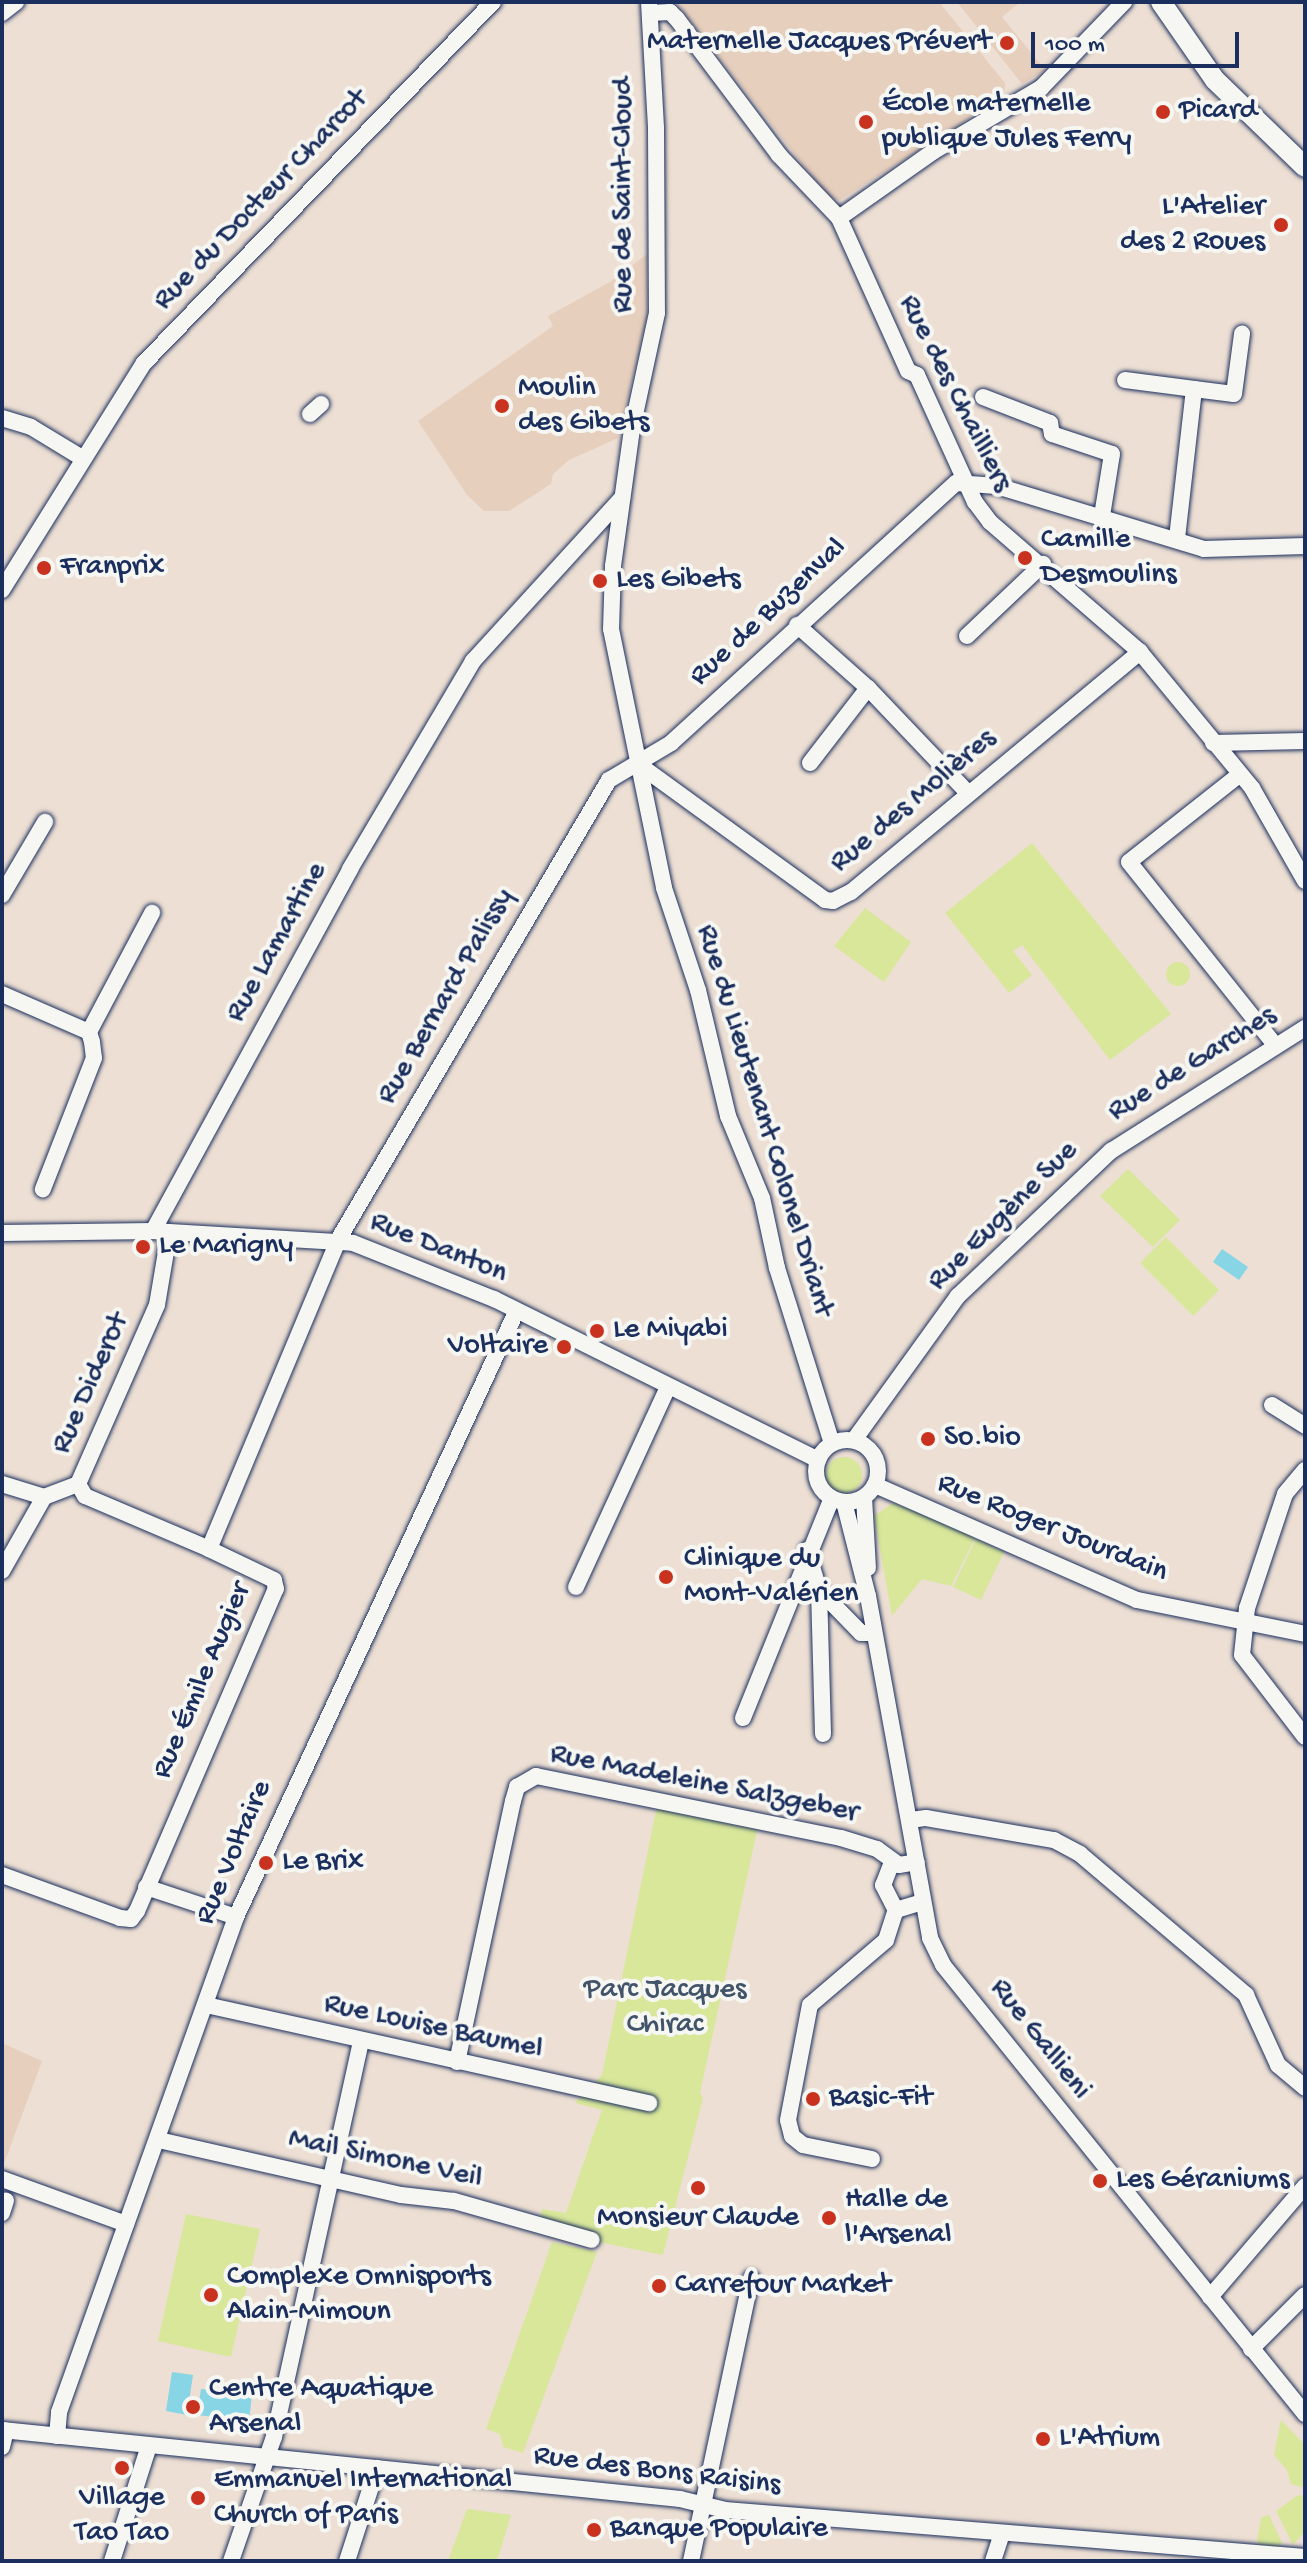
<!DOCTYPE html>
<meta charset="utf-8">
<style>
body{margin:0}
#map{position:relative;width:1307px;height:2563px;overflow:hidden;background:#eddfd3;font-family:"Gochi Hand",sans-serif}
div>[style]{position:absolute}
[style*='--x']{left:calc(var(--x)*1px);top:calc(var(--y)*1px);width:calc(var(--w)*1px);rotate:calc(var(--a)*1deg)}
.built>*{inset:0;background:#e7cfbd}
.green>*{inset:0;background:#d8e79a}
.round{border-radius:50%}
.water>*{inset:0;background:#87d5e5}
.roads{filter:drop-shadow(0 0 2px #1b2f5e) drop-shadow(0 0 2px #1b2f5e)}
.minor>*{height:16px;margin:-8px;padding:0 8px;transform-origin:8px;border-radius:8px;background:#f6f6f2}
.minor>.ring{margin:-8px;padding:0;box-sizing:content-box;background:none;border:16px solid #f6f6f2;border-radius:50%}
.major>*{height:20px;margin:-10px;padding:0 10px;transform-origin:10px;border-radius:10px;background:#f6f6f2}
.dots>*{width:22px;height:22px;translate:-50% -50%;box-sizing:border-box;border:4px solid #f6f6f2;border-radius:50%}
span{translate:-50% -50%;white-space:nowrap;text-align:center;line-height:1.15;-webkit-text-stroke:8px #f6f6f2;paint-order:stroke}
.poi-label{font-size:30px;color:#1b2f5e}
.right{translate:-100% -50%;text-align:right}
.left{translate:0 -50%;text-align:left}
.street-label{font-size:30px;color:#1b2f5e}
.park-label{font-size:30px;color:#41546a}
.frame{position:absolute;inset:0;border:4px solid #1b2f5e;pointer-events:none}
.scale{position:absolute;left:1031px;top:32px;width:208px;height:36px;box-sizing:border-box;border:4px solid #1b2f5e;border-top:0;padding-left:10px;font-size:24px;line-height:28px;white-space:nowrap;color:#1b2f5e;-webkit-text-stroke:6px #f6f6f2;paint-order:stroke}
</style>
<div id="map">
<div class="built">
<i style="clip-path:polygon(676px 2px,939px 2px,1005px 83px,1004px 96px,840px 200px,829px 198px)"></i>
<i style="clip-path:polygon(957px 2px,1020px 2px,1002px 17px,1045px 70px,1022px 84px)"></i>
<i style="clip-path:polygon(647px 254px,647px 317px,618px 438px,569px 460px,553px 474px,551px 484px,509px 511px,484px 511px,467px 495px,418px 421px,553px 326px,548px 316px,610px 282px)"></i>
<i style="clip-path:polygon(2px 2043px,42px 2061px,2px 2169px)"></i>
</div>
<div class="green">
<i style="clip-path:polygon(1032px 843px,1171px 1014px,1110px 1060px,1022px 945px,1013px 951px,1032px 975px,1009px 993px,945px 913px)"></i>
<i style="clip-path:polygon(865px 908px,911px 942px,884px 982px,834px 946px)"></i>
<i class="round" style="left:1166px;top:962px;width:24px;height:24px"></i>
<i style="clip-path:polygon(1128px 1169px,1180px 1220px,1153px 1247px,1100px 1196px)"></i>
<i style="clip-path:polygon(1166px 1237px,1219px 1290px,1193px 1316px,1140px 1263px)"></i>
<i class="round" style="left:826px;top:1457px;width:36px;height:36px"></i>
<i style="clip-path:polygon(893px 1503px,976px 1536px,951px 1586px,922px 1579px,892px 1616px,874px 1516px)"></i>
<i style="clip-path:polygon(976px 1539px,1004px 1552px,981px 1600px,953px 1587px)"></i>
<i style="clip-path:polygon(658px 1801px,759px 1822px,700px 2093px,703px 2098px,663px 2255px,539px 2230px,542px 2209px,566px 2213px,602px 2110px,575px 2103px,602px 2075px)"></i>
<i style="clip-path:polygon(186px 2214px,260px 2229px,231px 2357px,158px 2341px)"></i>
<i style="clip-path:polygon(552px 2242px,597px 2252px,523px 2453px,503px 2447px,500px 2434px,486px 2429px)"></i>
<i style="clip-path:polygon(1281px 2420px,1305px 2445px,1305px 2488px,1291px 2484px,1287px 2470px,1274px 2455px)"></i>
<i style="clip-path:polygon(1298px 2495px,1305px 2496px,1305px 2531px,1293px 2545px,1276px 2511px)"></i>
<i style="clip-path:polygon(467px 2509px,511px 2515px,497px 2561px,448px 2561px)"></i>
<i style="clip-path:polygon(1269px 2515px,1282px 2543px,1279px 2547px,1259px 2545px,1257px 2540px,1261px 2518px)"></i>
</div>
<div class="water">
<i style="clip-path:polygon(1222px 1249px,1248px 1267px,1239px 1280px,1213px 1262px)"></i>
<i style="clip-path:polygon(172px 2372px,193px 2375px,187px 2415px,166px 2411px)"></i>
<i style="clip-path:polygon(201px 2389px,252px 2395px,249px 2421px,197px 2415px)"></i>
</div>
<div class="roads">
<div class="minor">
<i style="--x:649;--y:2;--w:127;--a:86.8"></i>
<i style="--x:656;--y:129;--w:184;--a:89.7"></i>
<i style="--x:657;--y:313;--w:119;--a:102.2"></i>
<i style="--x:632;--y:429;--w:138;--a:97.9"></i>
<i style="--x:613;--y:566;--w:63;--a:91.8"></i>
<i style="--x:611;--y:629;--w:264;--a:78.4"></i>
<i style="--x:664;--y:888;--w:108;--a:71.6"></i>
<i style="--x:698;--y:990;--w:130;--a:76.6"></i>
<i style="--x:728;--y:1116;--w:89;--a:67.5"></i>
<i style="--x:762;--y:1198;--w:72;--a:77.9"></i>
<i style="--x:777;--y:1268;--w:183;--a:72.6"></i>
<i style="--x:2;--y:13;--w:18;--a:-38"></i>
<i style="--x:650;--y:13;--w:20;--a:-3"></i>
<i style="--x:670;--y:12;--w:10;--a:45"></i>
<i style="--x:677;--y:19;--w:170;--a:53.1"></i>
<i style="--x:779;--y:155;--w:87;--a:46.4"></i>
<i style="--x:839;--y:218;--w:168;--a:65.7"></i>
<i style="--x:908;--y:371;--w:10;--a:24"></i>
<i style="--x:917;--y:375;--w:140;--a:65.5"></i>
<i style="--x:975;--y:502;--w:25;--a:53"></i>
<i style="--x:990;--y:522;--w:198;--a:40.9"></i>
<i style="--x:1140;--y:652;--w:176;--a:50.5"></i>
<i style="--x:1252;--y:788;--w:107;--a:60.3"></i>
<i style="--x:839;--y:218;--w:116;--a:-35.2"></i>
<i style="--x:934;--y:151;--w:124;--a:-30.5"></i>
<i style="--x:1041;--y:88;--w:120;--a:-46"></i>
<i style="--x:1125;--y:380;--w:70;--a:7.4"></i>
<i style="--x:1194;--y:389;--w:151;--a:96.5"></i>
<i style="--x:1194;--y:389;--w:40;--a:7.1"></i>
<i style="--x:1234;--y:394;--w:61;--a:-82.4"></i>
<i style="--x:983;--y:397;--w:72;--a:21.2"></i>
<i style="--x:1050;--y:423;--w:11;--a:80"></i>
<i style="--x:1052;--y:434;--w:63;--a:18.4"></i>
<i style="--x:1112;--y:454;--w:63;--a:99.2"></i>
<i style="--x:310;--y:414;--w:15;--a:-42"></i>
<i style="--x:2;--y:418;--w:30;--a:17"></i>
<i style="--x:31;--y:427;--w:60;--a:31.3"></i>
<i style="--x:2;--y:590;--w:268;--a:-58"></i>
<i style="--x:144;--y:363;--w:502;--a:-45.97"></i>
<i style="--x:797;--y:625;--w:95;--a:41.6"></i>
<i style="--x:868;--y:688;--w:145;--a:46.4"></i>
<i style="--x:967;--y:636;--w:105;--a:-43.5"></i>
<i style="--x:1213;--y:743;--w:92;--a:-1.2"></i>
<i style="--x:810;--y:763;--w:95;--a:-52.3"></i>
<i style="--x:638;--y:764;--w:231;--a:36"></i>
<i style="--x:825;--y:900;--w:8;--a:7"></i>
<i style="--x:833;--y:901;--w:20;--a:-27"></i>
<i style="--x:851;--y:892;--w:376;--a:-39.7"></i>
<i style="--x:1239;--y:775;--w:140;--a:141.7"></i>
<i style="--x:1129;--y:862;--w:234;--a:51.4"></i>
<i style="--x:2;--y:895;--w:85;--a:-59.5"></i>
<i style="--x:2;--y:994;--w:95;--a:23.6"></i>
<i style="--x:89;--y:1032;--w:10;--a:73"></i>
<i style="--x:92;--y:1042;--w:16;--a:83"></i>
<i style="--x:94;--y:1058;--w:141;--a:111.3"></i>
<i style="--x:89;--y:1032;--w:135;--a:-62.1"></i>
<i style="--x:153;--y:1231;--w:412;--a:-61.4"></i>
<i style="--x:350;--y:869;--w:242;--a:-59.4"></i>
<i style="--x:473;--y:661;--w:221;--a:-47.6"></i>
<i style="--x:2;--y:1233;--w:151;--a:-0.8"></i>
<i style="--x:153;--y:1231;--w:200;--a:3.4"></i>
<i style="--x:353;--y:1243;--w:152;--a:21.7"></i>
<i style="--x:494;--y:1299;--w:362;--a:26.4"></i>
<i style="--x:1272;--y:1405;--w:39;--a:32"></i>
<i class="ring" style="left:816px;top:1440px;width:46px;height:46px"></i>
<i style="--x:854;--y:1440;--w:178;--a:-54.2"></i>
<i style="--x:958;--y:1296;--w:211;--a:-43.5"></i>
<i style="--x:1111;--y:1151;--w:230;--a:-32.4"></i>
<i style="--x:1305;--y:1470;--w:31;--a:130"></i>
<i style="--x:1285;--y:1494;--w:120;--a:108.4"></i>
<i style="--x:1247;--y:1608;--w:47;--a:96.1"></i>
<i style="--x:1242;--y:1655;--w:103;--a:52.5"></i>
<i style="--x:2;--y:1484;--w:44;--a:17.2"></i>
<i style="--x:78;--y:1484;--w:14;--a:60"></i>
<i style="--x:85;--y:1496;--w:135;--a:23.1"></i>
<i style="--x:875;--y:1485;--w:286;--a:23.7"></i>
<i style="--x:1137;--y:1600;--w:171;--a:11.4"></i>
<i style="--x:864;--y:1497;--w:71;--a:86.8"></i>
<i style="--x:844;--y:1502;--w:97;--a:75.7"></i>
<i style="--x:868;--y:1596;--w:348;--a:79.7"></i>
<i style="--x:930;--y:1938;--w:30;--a:64"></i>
<i style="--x:943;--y:1965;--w:577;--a:51.12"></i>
<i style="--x:807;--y:1550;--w:42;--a:73.3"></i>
<i style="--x:819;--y:1590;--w:144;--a:88.4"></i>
<i style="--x:2;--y:1571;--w:85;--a:-60.4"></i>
<i style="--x:44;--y:1497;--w:36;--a:-21"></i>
<i style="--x:78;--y:1484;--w:196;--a:-66.2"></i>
<i style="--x:157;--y:1305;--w:72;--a:-80.4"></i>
<i style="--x:576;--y:1587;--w:220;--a:-65.3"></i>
<i style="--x:819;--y:1590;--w:60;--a:45.7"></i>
<i style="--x:861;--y:1633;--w:13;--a:0"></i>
<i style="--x:743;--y:1718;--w:237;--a:-68"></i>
<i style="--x:911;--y:1820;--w:15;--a:-8"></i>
<i style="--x:926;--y:1818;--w:130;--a:9.8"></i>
<i style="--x:1054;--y:1840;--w:30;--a:28"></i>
<i style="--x:1080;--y:1854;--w:218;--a:40.3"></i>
<i style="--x:1246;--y:1995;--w:77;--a:65.4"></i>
<i style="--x:1278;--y:2065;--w:35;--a:40"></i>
<i style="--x:892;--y:1862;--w:25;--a:111"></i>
<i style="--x:883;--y:1885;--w:28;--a:63"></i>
<i style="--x:2;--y:1875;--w:126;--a:20"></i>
<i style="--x:120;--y:1918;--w:11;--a:5"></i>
<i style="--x:131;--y:1919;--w:10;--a:-53"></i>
<i style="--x:137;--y:1911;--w:351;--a:-66.7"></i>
<i style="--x:276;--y:1589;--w:9;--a:-103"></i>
<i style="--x:274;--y:1580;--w:72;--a:-154.5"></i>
<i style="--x:209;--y:1549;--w:335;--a:-67.3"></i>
<i style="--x:338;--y:1240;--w:534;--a:-59.5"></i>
<i style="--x:609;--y:780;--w:72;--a:-30.8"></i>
<i style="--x:671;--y:743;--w:386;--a:-42.4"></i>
<i style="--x:956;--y:483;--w:41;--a:4.2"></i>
<i style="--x:997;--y:486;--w:216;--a:16.9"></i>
<i style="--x:1204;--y:549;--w:101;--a:-1.7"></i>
<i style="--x:146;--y:1887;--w:95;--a:18.4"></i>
<i style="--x:206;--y:2005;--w:454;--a:12.5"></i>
<i style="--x:457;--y:2062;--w:267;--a:-77.9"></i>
<i style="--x:513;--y:1801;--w:15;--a:-74"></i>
<i style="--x:517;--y:1787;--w:22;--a:-30"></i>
<i style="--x:536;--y:1776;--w:311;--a:11.5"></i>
<i style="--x:841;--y:1838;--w:38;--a:17"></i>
<i style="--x:877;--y:1849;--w:27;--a:36"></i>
<i style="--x:899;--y:1865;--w:18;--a:-9"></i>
<i style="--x:163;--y:2141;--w:244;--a:12.8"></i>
<i style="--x:401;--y:2195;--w:53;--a:6.5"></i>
<i style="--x:454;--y:2201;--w:143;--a:15.8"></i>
<i style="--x:872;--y:2159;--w:70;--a:-168.5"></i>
<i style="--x:803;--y:2145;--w:14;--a:-141"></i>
<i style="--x:792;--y:2136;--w:16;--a:-104"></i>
<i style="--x:788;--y:2120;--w:117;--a:-79.2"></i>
<i style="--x:810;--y:2005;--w:100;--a:-40.5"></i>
<i style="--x:886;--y:1940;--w:32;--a:-72"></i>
<i style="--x:896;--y:1910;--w:28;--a:-17"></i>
<i style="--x:2;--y:2179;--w:132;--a:19.9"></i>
<i style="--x:2;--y:2213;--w:13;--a:-72"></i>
<i style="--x:1210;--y:2297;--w:146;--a:-49.4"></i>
<i style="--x:1251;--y:2349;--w:76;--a:-45"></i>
<i style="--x:2;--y:2430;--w:682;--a:5.81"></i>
<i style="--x:680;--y:2499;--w:46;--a:13.7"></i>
<i style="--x:725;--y:2510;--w:582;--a:4.63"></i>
<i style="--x:57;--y:2436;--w:24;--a:-85"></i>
<i style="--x:59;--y:2412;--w:526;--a:-70.32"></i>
<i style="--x:236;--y:1917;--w:667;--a:-65.16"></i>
<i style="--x:2;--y:2447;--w:17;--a:-77"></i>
<i style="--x:112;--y:2561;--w:121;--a:-72.2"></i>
<i style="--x:231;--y:2561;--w:131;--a:-70.9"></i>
<i style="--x:274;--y:2437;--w:404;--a:-77.6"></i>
<i style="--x:347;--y:2561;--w:98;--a:-72.1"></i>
<i style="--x:691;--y:2561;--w:289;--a:-78"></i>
<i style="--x:993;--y:2561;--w:29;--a:-72"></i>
</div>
<div class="major">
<i style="--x:1161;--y:2;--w:95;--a:55.3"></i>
<i style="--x:1215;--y:80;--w:125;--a:44"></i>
</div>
</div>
<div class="dots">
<i style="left:1007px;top:43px;background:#c8321e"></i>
<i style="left:1163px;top:112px;background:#c8321e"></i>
<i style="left:866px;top:122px;background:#c8321e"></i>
<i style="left:1281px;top:225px;background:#c8321e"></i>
<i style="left:502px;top:406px;background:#c8321e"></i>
<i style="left:1025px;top:558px;background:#c8321e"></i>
<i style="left:44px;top:568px;background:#c8321e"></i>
<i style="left:600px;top:581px;background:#c8321e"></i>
<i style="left:143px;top:1247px;background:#c8321e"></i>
<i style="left:597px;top:1331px;background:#c8321e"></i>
<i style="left:564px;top:1347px;background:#c8321e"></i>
<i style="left:928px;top:1439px;background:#c8321e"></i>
<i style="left:666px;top:1577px;background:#c8321e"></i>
<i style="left:266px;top:1863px;background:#c8321e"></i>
<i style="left:813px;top:2099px;background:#c8321e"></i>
<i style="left:1100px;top:2181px;background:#c8321e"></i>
<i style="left:698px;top:2188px;background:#c8321e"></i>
<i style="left:829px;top:2218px;background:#c8321e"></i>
<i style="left:659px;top:2286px;background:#c8321e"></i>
<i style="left:211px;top:2295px;background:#c8321e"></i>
<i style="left:193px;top:2407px;background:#c8321e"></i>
<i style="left:1043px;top:2439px;background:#c8321e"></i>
<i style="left:122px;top:2468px;background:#c8321e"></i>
<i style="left:198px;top:2498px;background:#c8321e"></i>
<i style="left:594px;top:2530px;background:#c8321e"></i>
</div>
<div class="poi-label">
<span class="right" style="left:991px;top:43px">Maternelle Jacques Prévert</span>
<span class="left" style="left:882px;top:122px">École maternelle<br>publique Jules Ferry</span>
<span class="left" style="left:1179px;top:112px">Picard</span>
<span class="right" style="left:1265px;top:225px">L'Atelier<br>des 2 Roues</span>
<span class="left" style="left:518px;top:406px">Moulin<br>des Gibets</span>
<span class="left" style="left:1041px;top:558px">Camille<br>Desmoulins</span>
<span class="left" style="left:60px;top:568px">Franprix</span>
<span class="left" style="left:616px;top:581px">Les Gibets</span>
<span class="left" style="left:159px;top:1247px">Le Marigny</span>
<span class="left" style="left:613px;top:1331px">Le Miyabi</span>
<span class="right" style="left:548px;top:1347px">Voltaire</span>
<span class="left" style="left:944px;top:1439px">So.bio</span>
<span class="left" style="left:684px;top:1577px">Clinique du<br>Mont-Valérien</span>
<span class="left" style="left:282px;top:1863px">Le Brix</span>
<span class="left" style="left:829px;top:2099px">Basic-Fit</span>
<span class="left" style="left:1116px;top:2181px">Les Géraniums</span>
<span class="left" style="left:845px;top:2218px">Halle de<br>l'Arsenal</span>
<span style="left:698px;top:2219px">Monsieur Claude</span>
<span class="left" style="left:227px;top:2295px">Complexe Omnisports<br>Alain-Mimoun</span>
<span class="left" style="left:675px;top:2286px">Carrefour Market</span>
<span class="left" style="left:209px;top:2407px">Centre Aquatique<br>Arsenal</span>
<span class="left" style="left:1059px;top:2439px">L'Atrium</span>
<span class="left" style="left:214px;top:2498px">Emmanuel International<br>Church of Paris</span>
<span style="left:122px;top:2516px">Village<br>Tao Tao</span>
<span class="left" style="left:610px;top:2530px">Banque Populaire</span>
</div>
<div class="street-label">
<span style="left:625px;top:195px;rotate:-90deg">Rue de Saint-Cloud</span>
<span style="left:262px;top:201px;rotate:-46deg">Rue du Docteur Charcot</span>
<span style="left:954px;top:394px;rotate:63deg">Rue des Chailliers</span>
<span style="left:769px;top:613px;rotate:-43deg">Rue de Buzenval</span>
<span style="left:914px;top:802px;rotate:-40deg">Rue des Molières</span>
<span style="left:278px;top:943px;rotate:-61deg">Rue Lamartine</span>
<span style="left:447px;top:997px;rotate:-60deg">Rue Bernard Palissy</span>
<span style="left:1193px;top:1065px;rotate:-32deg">Rue de Garches</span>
<span style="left:763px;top:1121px;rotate:73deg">Rue du Lieutenant Colonel Driant</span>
<span style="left:1004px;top:1217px;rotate:-45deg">Rue Eugène Sue</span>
<span style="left:438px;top:1249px;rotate:22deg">Rue Danton</span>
<span style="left:92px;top:1384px;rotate:-66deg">Rue Diderot</span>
<span style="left:1052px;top:1529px;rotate:22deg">Rue Roger Jourdain</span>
<span style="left:203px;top:1681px;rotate:-67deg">Rue Émile Augier</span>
<span style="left:704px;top:1785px;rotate:11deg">Rue Madeleine Salzgeber</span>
<span style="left:235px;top:1853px;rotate:-67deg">Rue Voltaire</span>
<span style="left:433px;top:2028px;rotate:12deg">Rue Louise Baumel</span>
<span style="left:1039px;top:2040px;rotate:52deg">Rue Gallieni</span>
<span style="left:385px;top:2160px;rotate:12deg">Mail Simone Veil</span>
<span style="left:657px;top:2472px;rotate:7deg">Rue des Bons Raisins</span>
</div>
<div class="park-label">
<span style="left:665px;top:2008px">Parc Jacques<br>Chirac</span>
</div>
<div class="frame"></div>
<div class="scale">100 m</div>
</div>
